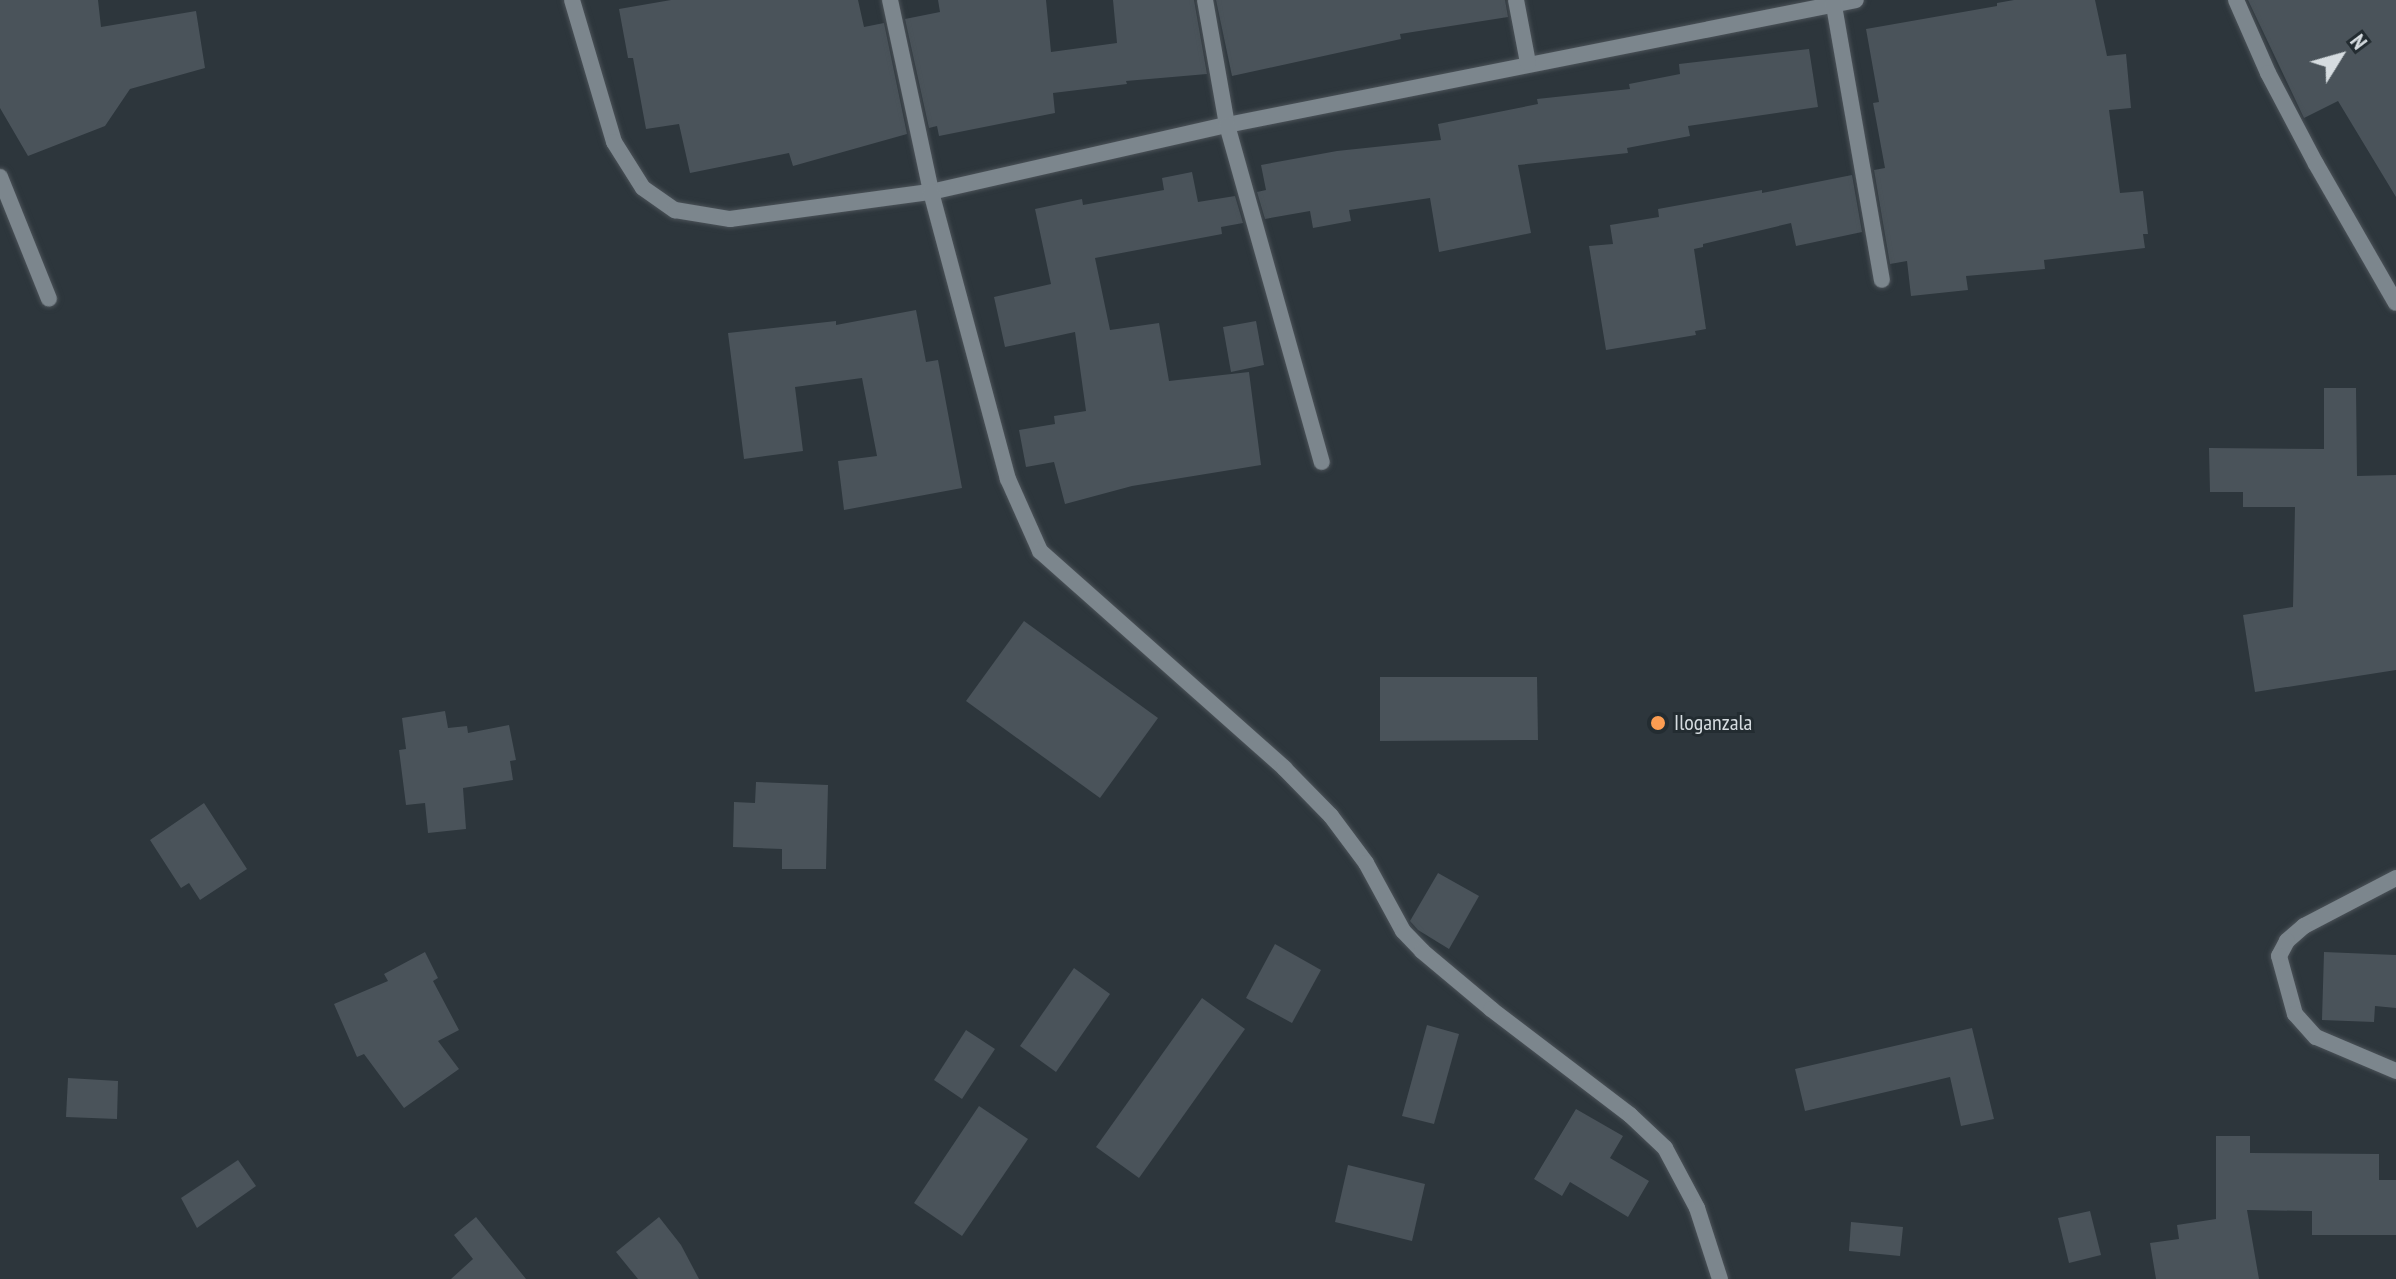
<!DOCTYPE html>
<style>
body{margin:0}
#map{position:relative;width:2396px;height:1279px;overflow:hidden;background:#2d363c;font-family:"PT Sans Narrow",sans-serif}
div>[style]{position:absolute}
[style*='--x']{left:calc(var(--x)*1px);top:calc(var(--y)*1px);width:calc(var(--w)*1px);rotate:calc(var(--a)*1deg)}
.building>*{inset:0;background:#4a535a}
.roads{filter:drop-shadow(0 0 2px #4b5258) drop-shadow(0 0 2px #4b5258)}
.street>*{height:16px;margin:-8px;padding:0 8px;transform-origin:8px;border-radius:8px;background:#7c868d}
.dots>*{width:22px;height:22px;translate:-50% -50%;box-sizing:border-box;border:4px solid #232c31;border-radius:50%}
span{translate:-50% -50%;white-space:nowrap;text-align:center;line-height:1.15;-webkit-text-stroke:6px #232c31;paint-order:stroke}
.poi-label{font-size:22px;color:#d6dce0}
.left{translate:0 -50%;text-align:left}
.north{position:absolute;left:2300px;top:16px;width:80px;height:80px;-webkit-text-stroke:6px #232c31;paint-order:stroke;rotate:53deg;font-size:22px;font-weight:700;line-height:32px;text-align:center;color:#d6dce0}
.north::after{content:'';display:block;margin:auto;width:28px;height:36px;background:#d6dce0;clip-path:polygon(50% 0,100% 100%,50% 72%,0 100%)}
</style>
<div id="map">
<div class="building">
<i style="clip-path:polygon(0 0,98px 0,101px 27px,196px 11px,205px 68px,130px 89px,105px 126px,28px 156px,0 108px)"></i>
<i style="clip-path:polygon(671px 0,858px 0,864px 27px,884px 23px,907px 134px,793px 166px,789px 153px,690px 173px,679px 124px,646px 129px,633px 58px,628px 58px,619px 9px)"></i>
<i style="clip-path:polygon(938px 0,1046px 0,1051px 52px,1117px 43px,1113px 0,1194px 0,1207px 74px,1126px 81px,1127px 84px,1053px 93px,1055px 113px,939px 136px,937px 126px,929px 128px,905px 19px,940px 12px)"></i>
<i style="clip-path:polygon(1216px 0,1505px 0,1508px 17px,1400px 34px,1401px 39px,1232px 76px)"></i>
<i style="clip-path:polygon(2014px 0,2095px 0,2107px 56px,2126px 54px,2131px 108px,2109px 110px,2120px 193px,2143px 191px,2148px 234px,2143px 234px,2145px 248px,2044px 260px,2045px 269px,1966px 276px,1968px 290px,1911px 296px,1907px 261px,1890px 264px,1874px 170px,1885px 168px,1873px 103px,1879px 102px,1866px 29px,1997px 6px,1997px 3px)"></i>
<i style="clip-path:polygon(2248px 0,2396px 0,2396px 197px,2338px 101px,2304px 118px)"></i>
<i style="clip-path:polygon(1809px 49px,1818px 107px,1688px 126px,1690px 136px,1627px 148px,1628px 153px,1518px 165px,1531px 233px,1439px 252px,1430px 198px,1349px 210px,1351px 221px,1313px 228px,1310px 211px,1265px 219px,1257px 192px,1266px 190px,1261px 165px,1337px 151px,1441px 140px,1438px 124px,1538px 104px,1537px 99px,1630px 89px,1629px 84px,1680px 74px,1679px 64px)"></i>
<i style="clip-path:polygon(1192px 172px,1198px 202px,1235px 196px,1243px 223px,1221px 227px,1222px 234px,1095px 258px,1110px 330px,1159px 323px,1169px 381px,1249px 372px,1261px 465px,1132px 486px,1065px 504px,1054px 462px,1026px 467px,1019px 430px,1055px 424px,1054px 416px,1086px 411px,1075px 332px,1005px 347px,994px 297px,1051px 284px,1035px 209px,1082px 199px,1083px 205px,1164px 190px,1162px 178px)"></i>
<i style="clip-path:polygon(1852px 175px,1862px 232px,1796px 246px,1791px 223px,1703px 244px,1703px 247px,1694px 249px,1706px 329px,1695px 331px,1696px 335px,1606px 350px,1589px 246px,1613px 244px,1610px 225px,1659px 217px,1658px 209px,1762px 190px,1762px 193px)"></i>
<i style="clip-path:polygon(916px 310px,926px 362px,938px 360px,962px 488px,844px 510px,838px 461px,877px 456px,862px 378px,795px 387px,803px 451px,744px 459px,728px 333px,836px 321px,836px 325px)"></i>
<i style="clip-path:polygon(1256px 321px,1264px 365px,1231px 372px,1223px 327px)"></i>
<i style="clip-path:polygon(2324px 388px,2356px 388px,2357px 476px,2396px 475px,2396px 670px,2255px 692px,2243px 615px,2293px 607px,2295px 507px,2243px 507px,2243px 492px,2210px 492px,2209px 448px,2324px 449px)"></i>
<i style="clip-path:polygon(1024px 621px,1158px 718px,1100px 798px,966px 701px)"></i>
<i style="clip-path:polygon(1380px 677px,1537px 677px,1538px 740px,1380px 741px)"></i>
<i style="clip-path:polygon(445px 711px,448px 728px,467px 726px,468px 733px,509px 725px,516px 760px,510px 761px,513px 780px,463px 788px,466px 829px,428px 833px,425px 803px,406px 805px,399px 750px,406px 749px,402px 718px)"></i>
<i style="clip-path:polygon(756px 782px,828px 785px,826px 869px,782px 869px,782px 849px,733px 847px,734px 802px,755px 803px)"></i>
<i style="clip-path:polygon(204px 803px,247px 869px,200px 900px,189px 883px,181px 888px,150px 840px)"></i>
<i style="clip-path:polygon(1438px 873px,1479px 896px,1449px 949px,1418px 930px,1410px 921px)"></i>
<i style="clip-path:polygon(1275px 944px,1321px 970px,1292px 1023px,1246px 998px)"></i>
<i style="clip-path:polygon(425px 952px,438px 978px,433px 981px,459px 1030px,438px 1041px,459px 1069px,404px 1108px,364px 1054px,357px 1057px,334px 1004px,388px 981px,384px 974px)"></i>
<i style="clip-path:polygon(2324px 952px,2396px 955px,2396px 1008px,2375px 1006px,2374px 1022px,2322px 1020px)"></i>
<i style="clip-path:polygon(1074px 968px,1110px 994px,1056px 1072px,1020px 1046px)"></i>
<i style="clip-path:polygon(1202px 998px,1245px 1029px,1139px 1178px,1096px 1147px)"></i>
<i style="clip-path:polygon(1427px 1025px,1459px 1034px,1434px 1124px,1402px 1116px)"></i>
<i style="clip-path:polygon(1972px 1028px,1994px 1119px,1961px 1126px,1950px 1077px,1805px 1111px,1795px 1069px)"></i>
<i style="clip-path:polygon(966px 1030px,995px 1049px,962px 1099px,934px 1080px)"></i>
<i style="clip-path:polygon(68px 1078px,118px 1081px,117px 1119px,66px 1117px)"></i>
<i style="clip-path:polygon(979px 1106px,1028px 1139px,962px 1236px,914px 1203px)"></i>
<i style="clip-path:polygon(1576px 1109px,1623px 1136px,1610px 1158px,1649px 1181px,1628px 1217px,1570px 1182px,1562px 1196px,1534px 1179px)"></i>
<i style="clip-path:polygon(2216px 1136px,2250px 1136px,2250px 1153px,2379px 1154px,2379px 1180px,2396px 1180px,2396px 1235px,2312px 1235px,2312px 1211px,2247px 1210px,2259px 1279px,2156px 1279px,2150px 1243px,2179px 1239px,2177px 1225px,2216px 1219px)"></i>
<i style="clip-path:polygon(238px 1160px,256px 1186px,197px 1228px,181px 1198px)"></i>
<i style="clip-path:polygon(1348px 1165px,1425px 1184px,1412px 1241px,1335px 1222px)"></i>
<i style="clip-path:polygon(2090px 1211px,2101px 1255px,2069px 1263px,2058px 1218px)"></i>
<i style="clip-path:polygon(476px 1217px,526px 1279px,451px 1279px,473px 1259px,454px 1235px)"></i>
<i style="clip-path:polygon(659px 1217px,681px 1245px,699px 1279px,638px 1279px,616px 1252px)"></i>
<i style="clip-path:polygon(1851px 1222px,1903px 1227px,1900px 1256px,1849px 1251px)"></i>
</div>
<div class="roads">
<div class="street">
<i style="--x:572;--y:0;--w:148;--a:73.5"></i>
<i style="--x:614;--y:142;--w:54;--a:57.8"></i>
<i style="--x:643;--y:188;--w:39;--a:35"></i>
<i style="--x:675;--y:210;--w:56;--a:9.3"></i>
<i style="--x:730;--y:219;--w:203;--a:-7.7"></i>
<i style="--x:931;--y:192;--w:303;--a:-12.8"></i>
<i style="--x:1227;--y:125;--w:641;--a:-11.24"></i>
<i style="--x:890;--y:0;--w:196;--a:77.9"></i>
<i style="--x:931;--y:192;--w:297;--a:75"></i>
<i style="--x:1008;--y:479;--w:79;--a:66"></i>
<i style="--x:1040;--y:551;--w:327;--a:41.6"></i>
<i style="--x:1284;--y:768;--w:67;--a:45.6"></i>
<i style="--x:1331;--y:816;--w:59;--a:53.3"></i>
<i style="--x:1366;--y:863;--w:77;--a:61.4"></i>
<i style="--x:1403;--y:931;--w:28;--a:46"></i>
<i style="--x:1422;--y:951;--w:90;--a:40"></i>
<i style="--x:1491;--y:1009;--w:175;--a:37.3"></i>
<i style="--x:1630;--y:1115;--w:48;--a:43.3"></i>
<i style="--x:1665;--y:1148;--w:68;--a:61.9"></i>
<i style="--x:1697;--y:1208;--w:75;--a:72.1"></i>
<i style="--x:1205;--y:0;--w:127;--a:80"></i>
<i style="--x:1227;--y:125;--w:350;--a:74.3"></i>
<i style="--x:1516;--y:0;--w:64;--a:79.2"></i>
<i style="--x:1833;--y:0;--w:284;--a:80.1"></i>
<i style="--x:2236;--y:0;--w:80;--a:66.3"></i>
<i style="--x:2268;--y:73;--w:103;--a:62.2"></i>
<i style="--x:2316;--y:164;--w:160;--a:60.1"></i>
<i style="--x:0;--y:177;--w:131;--a:68.1"></i>
<i style="--x:2396;--y:878;--w:104;--a:152.4"></i>
<i style="--x:2304;--y:926;--w:23;--a:139"></i>
<i style="--x:2287;--y:941;--w:17;--a:118"></i>
<i style="--x:2279;--y:956;--w:60;--a:74.6"></i>
<i style="--x:2295;--y:1014;--w:31;--a:48"></i>
<i style="--x:2316;--y:1037;--w:87;--a:23"></i>
</div>
</div>
<div class="dots">
<i style="left:1658px;top:723px;background:#fc9d52"></i>
</div>
<div class="poi-label">
<span class="left" style="left:1674px;top:723px">Iloganzala</span>
</div>
<div class="north">N</div>
</div>
